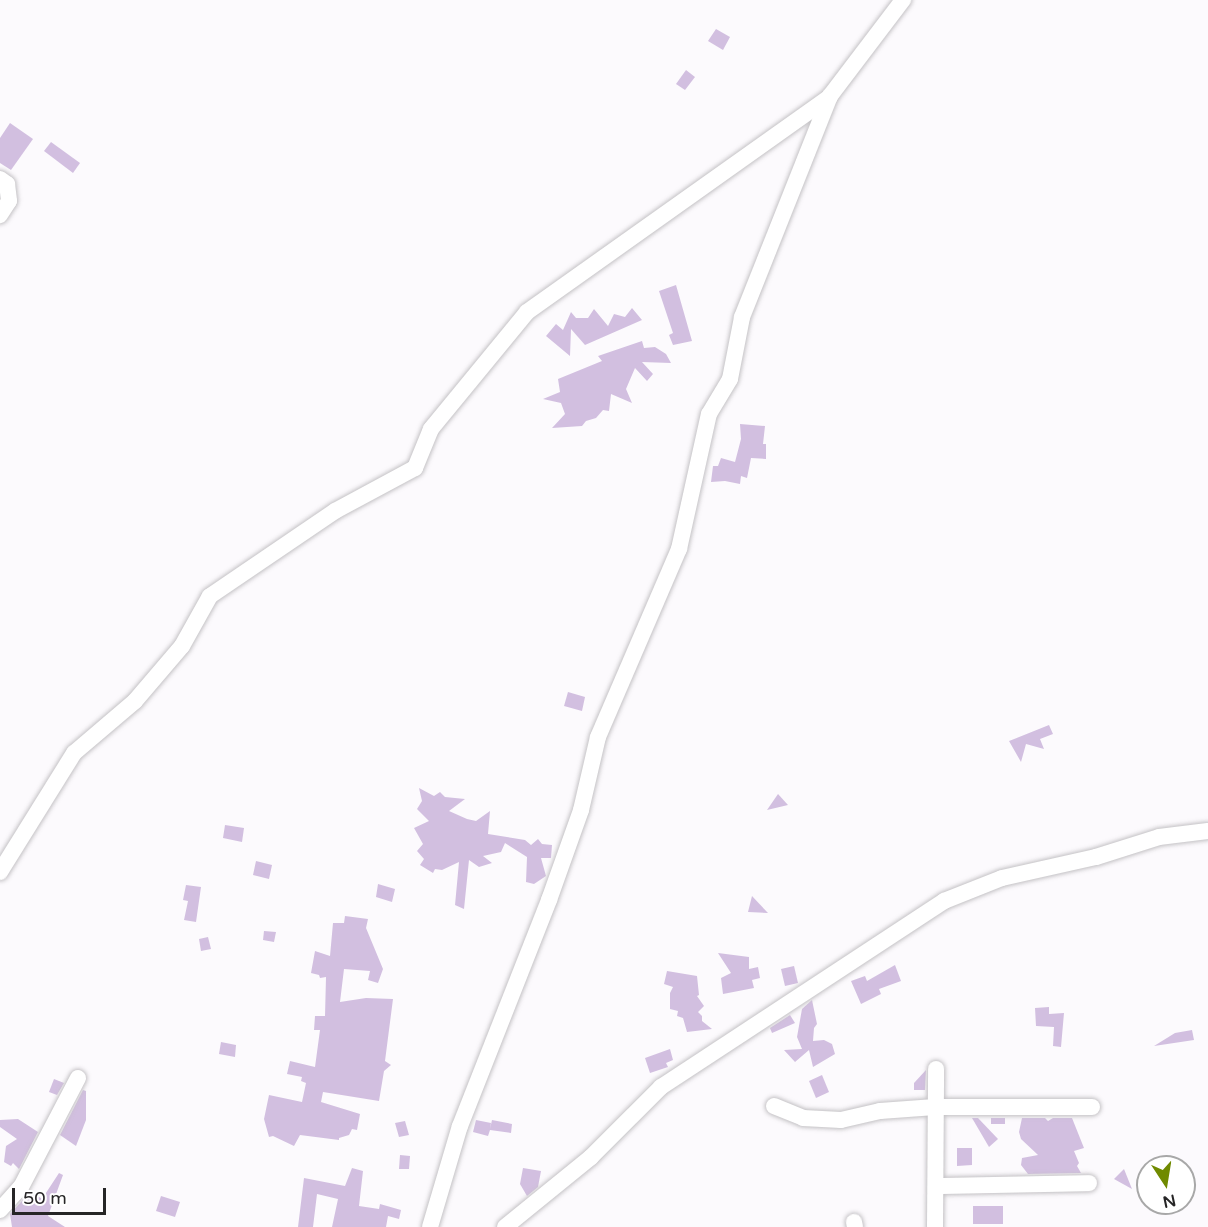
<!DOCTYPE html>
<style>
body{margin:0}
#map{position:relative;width:1208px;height:1227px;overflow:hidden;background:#fcfafd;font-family:"Varela Round",sans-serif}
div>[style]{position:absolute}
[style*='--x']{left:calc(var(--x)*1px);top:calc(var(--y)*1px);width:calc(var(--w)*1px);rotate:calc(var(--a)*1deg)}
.building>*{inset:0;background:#d2bfe0}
.roads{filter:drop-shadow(0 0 2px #c4c2c5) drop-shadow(0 0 2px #c4c2c5)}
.minor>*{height:16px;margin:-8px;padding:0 8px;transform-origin:8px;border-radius:8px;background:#fff}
span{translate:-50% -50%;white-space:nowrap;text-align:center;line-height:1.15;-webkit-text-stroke:4.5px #fff;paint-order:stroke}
.north{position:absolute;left:1136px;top:1155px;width:60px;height:60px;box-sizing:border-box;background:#fff;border:2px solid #a8a8a8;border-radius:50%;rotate:168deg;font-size:16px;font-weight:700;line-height:24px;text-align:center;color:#262526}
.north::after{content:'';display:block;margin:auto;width:21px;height:27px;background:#708a00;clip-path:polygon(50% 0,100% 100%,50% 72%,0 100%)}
.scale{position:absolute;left:12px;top:1188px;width:94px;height:27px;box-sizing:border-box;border:3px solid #262526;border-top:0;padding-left:8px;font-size:18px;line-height:21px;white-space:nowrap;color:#262526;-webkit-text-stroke:4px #fff;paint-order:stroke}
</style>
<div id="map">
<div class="building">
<i style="clip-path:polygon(716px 29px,730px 37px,723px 50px,708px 41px)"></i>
<i style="clip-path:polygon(686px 70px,695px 77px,685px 90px,676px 84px)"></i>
<i style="clip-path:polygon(10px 123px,33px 139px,11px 170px,0 163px,0 138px)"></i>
<i style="clip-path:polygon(51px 142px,80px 163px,73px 173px,44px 151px)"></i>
<i style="clip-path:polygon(676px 285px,692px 341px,673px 345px,669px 335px,673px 333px,659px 291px)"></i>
<i style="clip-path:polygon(632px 308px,642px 320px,585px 345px,571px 329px,570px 356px,546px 336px,556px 324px,563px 330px,571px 312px,576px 318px,588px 318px,594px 309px,608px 326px,614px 314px,625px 317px)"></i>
<i style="clip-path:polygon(642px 341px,644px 348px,655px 347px,666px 354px,671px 363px,642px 362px,653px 374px,647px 381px,635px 368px,626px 389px,632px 403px,611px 394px,609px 411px,603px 410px,596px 418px,586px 421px,582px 426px,552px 428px,565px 414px,561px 403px,543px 399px,560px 392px,558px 379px,602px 361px,598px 356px)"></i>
<i style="clip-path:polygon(740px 424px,765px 426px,763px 444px,766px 444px,766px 459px,751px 458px,747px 478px,741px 476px,740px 484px,725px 481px,711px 482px,713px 466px,718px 466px,721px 458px,735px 462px,741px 439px)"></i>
<i style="clip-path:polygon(568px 692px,585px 697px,582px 711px,564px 706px)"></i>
<i style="clip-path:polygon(1049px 725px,1053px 734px,1040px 739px,1044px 749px,1026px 744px,1021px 762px,1009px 741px)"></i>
<i style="clip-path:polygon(419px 788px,434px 796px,440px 792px,445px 797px,465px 799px,449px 811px,467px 819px,476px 821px,490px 811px,488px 834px,525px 840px,531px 845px,538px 839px,542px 844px,552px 845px,551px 858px,541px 858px,546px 876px,534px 884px,526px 882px,527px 857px,505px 843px,501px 852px,483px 856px,492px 863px,479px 867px,469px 860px,464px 909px,455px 905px,459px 862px,442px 870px,435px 869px,433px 873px,420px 865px,424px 859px,417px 851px,423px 844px,414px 828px,429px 821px,417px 809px,422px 801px)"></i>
<i style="clip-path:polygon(778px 794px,788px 805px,767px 810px)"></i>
<i style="clip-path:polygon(225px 825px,244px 828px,242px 842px,223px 838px)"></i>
<i style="clip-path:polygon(256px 861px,272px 865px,269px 879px,253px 875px)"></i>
<i style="clip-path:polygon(378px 884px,395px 889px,392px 902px,376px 897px)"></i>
<i style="clip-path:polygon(186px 885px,201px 887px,196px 922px,184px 920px,188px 901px,183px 900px)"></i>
<i style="clip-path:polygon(752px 896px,768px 913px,748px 912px)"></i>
<i style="clip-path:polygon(345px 916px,368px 919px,366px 928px,383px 969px,378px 983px,368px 980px,370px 971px,344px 969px,340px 1002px,366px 998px,393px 999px,385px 1061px,391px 1065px,384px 1071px,379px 1101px,323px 1092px,321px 1102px,360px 1114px,357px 1130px,352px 1129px,349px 1135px,339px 1138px,339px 1140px,300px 1135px,294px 1146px,273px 1136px,269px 1137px,264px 1119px,269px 1095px,302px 1102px,306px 1083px,301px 1081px,302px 1077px,287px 1074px,290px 1061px,315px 1067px,320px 1030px,314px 1030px,315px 1016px,325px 1016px,326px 977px,320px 978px,319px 975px,311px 973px,315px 951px,330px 956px,333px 923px,344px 923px)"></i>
<i style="clip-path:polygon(264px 931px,276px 932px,274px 942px,263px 940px)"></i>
<i style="clip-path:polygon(208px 937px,211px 949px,201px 951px,199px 939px)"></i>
<i style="clip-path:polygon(718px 953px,749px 957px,749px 969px,758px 967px,760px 978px,752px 980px,754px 988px,723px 994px,721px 978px,731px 973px)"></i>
<i style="clip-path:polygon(895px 965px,901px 981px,879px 989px,881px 994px,861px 1004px,851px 981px,865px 976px,867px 981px)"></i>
<i style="clip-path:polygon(794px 966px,798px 983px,785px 986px,781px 969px)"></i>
<i style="clip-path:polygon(667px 971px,697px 976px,699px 995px,697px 996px,704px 1006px,698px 1012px,702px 1016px,702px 1021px,712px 1029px,687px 1032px,683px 1018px,677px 1016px,678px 1011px,670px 1009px,670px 993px,673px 987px,664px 984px)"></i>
<i style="clip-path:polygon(812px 1000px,817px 1024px,814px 1028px,813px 1041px,824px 1040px,832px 1044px,835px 1054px,813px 1067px,809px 1050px,795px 1062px,784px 1050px,802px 1049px,797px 1037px,802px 1009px)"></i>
<i style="clip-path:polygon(1049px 1007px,1049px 1014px,1064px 1013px,1061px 1047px,1053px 1046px,1054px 1027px,1036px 1026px,1035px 1008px)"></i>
<i style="clip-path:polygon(790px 1015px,795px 1023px,772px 1033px,770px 1028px)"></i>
<i style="clip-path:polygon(1192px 1030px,1194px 1040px,1154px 1046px,1175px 1033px)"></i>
<i style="clip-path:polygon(221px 1042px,236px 1045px,235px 1057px,219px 1054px)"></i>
<i style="clip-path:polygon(670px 1049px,673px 1060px,666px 1063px,668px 1067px,650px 1073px,645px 1058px)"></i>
<i style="clip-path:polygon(926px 1070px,925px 1090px,914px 1090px,914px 1083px)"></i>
<i style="clip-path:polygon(822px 1075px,829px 1092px,816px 1098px,809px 1081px)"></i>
<i style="clip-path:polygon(54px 1079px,64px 1083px,57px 1095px,49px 1092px)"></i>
<i style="clip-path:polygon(83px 1090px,86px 1091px,86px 1120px,76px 1146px,60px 1135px)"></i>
<i style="clip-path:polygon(972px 1118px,978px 1118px,998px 1139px,989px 1147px)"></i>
<i style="clip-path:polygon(991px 1118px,1005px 1118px,1005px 1124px,991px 1124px)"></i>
<i style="clip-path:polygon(1022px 1118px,1045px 1118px,1048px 1121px,1053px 1118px,1072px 1118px,1084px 1148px,1074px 1151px,1079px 1163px,1077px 1166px,1081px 1173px,1028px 1174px,1021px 1165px,1022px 1158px,1038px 1155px,1021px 1139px,1019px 1132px)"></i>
<i style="clip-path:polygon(18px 1119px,38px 1132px,19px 1169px,13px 1163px,11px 1166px,4px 1162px,6px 1146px,17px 1139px,0 1127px,0 1120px)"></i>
<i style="clip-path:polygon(476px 1120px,491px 1123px,490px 1129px,492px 1120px,512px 1124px,511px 1133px,490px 1130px,488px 1136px,473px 1132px)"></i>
<i style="clip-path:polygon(405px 1121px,409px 1135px,399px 1137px,395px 1123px)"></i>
<i style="clip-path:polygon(957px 1148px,972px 1148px,972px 1165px,957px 1166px)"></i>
<i style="clip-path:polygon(400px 1155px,410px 1156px,409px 1169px,399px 1169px)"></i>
<i style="clip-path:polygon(352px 1168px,363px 1171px,359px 1206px,379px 1209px,380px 1204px,401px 1210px,399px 1219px,388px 1216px,386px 1227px,332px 1227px,338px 1199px,317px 1194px,313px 1227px,298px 1227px,304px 1178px,345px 1186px)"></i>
<i style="clip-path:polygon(523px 1168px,541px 1171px,538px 1187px,527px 1196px,520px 1184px)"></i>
<i style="clip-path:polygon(1124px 1169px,1132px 1189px,1114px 1179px)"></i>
<i style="clip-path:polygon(59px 1173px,63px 1175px,48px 1216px,65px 1227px,12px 1227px,10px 1214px,31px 1191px,42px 1199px)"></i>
<i style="clip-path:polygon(161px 1196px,180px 1202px,175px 1217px,156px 1211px)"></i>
<i style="clip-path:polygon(973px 1206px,1003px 1206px,1003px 1224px,973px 1224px)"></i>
</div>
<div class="roads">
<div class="minor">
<i style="--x:0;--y:179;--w:9;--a:36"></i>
<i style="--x:7;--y:184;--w:17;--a:83"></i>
<i style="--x:9;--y:201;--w:17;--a:123"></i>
<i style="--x:0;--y:872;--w:140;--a:-58.1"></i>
<i style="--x:74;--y:753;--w:80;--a:-40.4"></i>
<i style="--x:135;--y:701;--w:72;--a:-49.5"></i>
<i style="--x:182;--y:646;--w:57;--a:-60.8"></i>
<i style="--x:210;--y:596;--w:151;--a:-34.2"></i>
<i style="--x:335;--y:511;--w:91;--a:-28.3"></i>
<i style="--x:415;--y:468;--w:42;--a:-67.7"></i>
<i style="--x:431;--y:429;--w:151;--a:-50.6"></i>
<i style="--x:527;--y:312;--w:371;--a:-35.4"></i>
<i style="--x:774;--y:1106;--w:31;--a:22"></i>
<i style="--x:803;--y:1118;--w:38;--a:3"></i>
<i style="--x:841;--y:1120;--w:40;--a:-13"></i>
<i style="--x:880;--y:1111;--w:55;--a:-4.2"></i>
<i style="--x:935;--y:1107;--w:157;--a:0"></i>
<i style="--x:937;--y:1186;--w:152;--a:-1.1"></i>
<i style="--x:0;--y:1210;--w:31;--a:-48"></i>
<i style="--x:21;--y:1187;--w:123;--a:-62.4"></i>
<i style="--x:854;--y:1222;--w:5;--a:79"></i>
<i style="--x:430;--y:1227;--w:105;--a:-73.5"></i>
<i style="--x:460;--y:1126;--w:243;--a:-68.5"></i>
<i style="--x:549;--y:900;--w:96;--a:-70.4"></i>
<i style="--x:581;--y:810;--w:75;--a:-76.9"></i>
<i style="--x:598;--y:737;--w:205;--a:-66.7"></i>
<i style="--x:679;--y:549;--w:138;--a:-77.5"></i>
<i style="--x:709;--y:414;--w:41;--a:-59"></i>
<i style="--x:730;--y:379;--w:63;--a:-79"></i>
<i style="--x:742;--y:317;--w:238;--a:-68.3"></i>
<i style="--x:830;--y:96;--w:121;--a:-52.8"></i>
<i style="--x:505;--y:1227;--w:111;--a:-39.1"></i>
<i style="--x:591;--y:1157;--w:99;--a:-45"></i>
<i style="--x:661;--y:1087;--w:339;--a:-33.3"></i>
<i style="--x:944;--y:901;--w:62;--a:-21.6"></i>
<i style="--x:1002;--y:878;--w:96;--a:-12.6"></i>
<i style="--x:1096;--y:857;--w:66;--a:-17.6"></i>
<i style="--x:1159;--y:837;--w:49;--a:-7"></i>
<i style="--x:935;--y:1227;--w:158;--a:-89.6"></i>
</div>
</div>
<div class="north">N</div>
<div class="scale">50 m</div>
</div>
